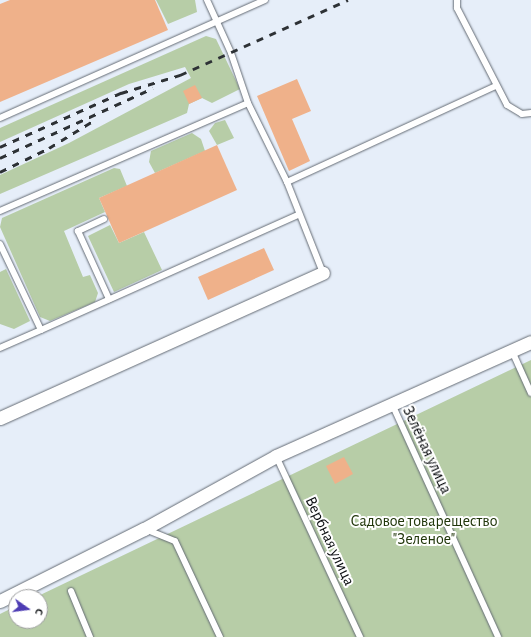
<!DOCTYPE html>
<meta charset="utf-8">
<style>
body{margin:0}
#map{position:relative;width:531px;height:637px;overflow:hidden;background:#e6eef9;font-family:"Alegreya Sans",sans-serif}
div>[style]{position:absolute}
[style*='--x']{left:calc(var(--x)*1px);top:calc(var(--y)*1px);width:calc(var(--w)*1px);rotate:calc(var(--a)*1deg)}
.green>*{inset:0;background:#b7cda7}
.building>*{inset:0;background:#efb18a}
.roads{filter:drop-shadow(0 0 1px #646b74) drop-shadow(0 0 1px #646b74)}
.lane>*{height:6px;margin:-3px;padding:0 3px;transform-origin:3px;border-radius:3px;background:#fff}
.street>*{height:13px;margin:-6.5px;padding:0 6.5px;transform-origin:6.5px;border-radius:6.5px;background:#fff}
.rail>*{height:3px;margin-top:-1.5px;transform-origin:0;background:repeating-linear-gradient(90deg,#2d3135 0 7px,transparent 0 14px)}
span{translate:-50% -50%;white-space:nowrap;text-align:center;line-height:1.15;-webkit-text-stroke:4px #fff;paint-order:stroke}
.street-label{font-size:16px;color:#090c0f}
.park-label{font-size:16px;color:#20360a}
.north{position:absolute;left:8px;top:589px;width:40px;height:40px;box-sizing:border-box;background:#fff;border:1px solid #9d9e9f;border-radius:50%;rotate:104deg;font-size:11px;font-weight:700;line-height:16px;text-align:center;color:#090c0f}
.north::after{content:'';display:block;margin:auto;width:14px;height:18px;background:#4d3cb4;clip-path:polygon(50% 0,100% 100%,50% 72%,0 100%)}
</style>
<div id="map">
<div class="green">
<i style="clip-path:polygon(156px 0,195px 0,197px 12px,168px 24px)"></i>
<i style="clip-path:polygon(206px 36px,216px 39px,240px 89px,212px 103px,202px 98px,189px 104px,187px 113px,0 194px,0 175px,69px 143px,191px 78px,185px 67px,129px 84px,0 142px,0 128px)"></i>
<i style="clip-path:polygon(225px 120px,234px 138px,217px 145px,209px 131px,215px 123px)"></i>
<i style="clip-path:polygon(192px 133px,201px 139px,205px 151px,155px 173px,149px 162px,151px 151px)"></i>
<i style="clip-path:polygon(114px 168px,120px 169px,127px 186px,99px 198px,105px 212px,64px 231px,83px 277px,90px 275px,98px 293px,95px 302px,50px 321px,40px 317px,0 227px,2px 218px)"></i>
<i style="clip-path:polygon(110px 225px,119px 243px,144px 232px,162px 270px,114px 292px,88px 236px)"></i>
<i style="clip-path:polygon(6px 269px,30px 321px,14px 329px,0 324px,0 272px)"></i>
<i style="clip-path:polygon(531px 360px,531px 637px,0 637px,0 614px,16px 606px,16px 621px,40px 621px,40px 597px,36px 597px)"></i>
</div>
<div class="building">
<i style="clip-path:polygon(10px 0,155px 0,168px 30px,0 102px,0 4px)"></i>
<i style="clip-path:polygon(297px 79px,311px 111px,292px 119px,310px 161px,289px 171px,257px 96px)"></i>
<i style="clip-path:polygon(195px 85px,202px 98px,189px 104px,183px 91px)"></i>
<i style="clip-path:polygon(217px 145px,237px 190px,119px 243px,99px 198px)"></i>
<i style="clip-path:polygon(264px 248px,274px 270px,208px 300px,198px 277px)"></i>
<i style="clip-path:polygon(344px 457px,353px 474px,335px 484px,326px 466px)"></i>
</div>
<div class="roads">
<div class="lane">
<i style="--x:207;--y:0;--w:58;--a:65.6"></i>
<i style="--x:231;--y:53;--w:53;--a:71.2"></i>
<i style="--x:457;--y:0;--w:8;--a:90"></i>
<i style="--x:457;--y:8;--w:109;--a:62.7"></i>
<i style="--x:507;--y:105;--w:17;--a:31"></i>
<i style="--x:522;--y:114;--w:9;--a:-6"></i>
<i style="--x:0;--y:118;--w:290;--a:-24"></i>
<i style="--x:287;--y:182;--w:230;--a:-24.7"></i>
<i style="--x:0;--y:211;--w:270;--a:-23.5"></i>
<i style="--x:248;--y:103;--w:88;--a:63.7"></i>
<i style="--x:287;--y:182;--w:98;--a:68.4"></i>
<i style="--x:104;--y:219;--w:29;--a:155"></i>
<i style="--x:78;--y:231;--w:75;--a:65.5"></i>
<i style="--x:0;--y:244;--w:95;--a:64.5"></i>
<i style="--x:41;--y:330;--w:45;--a:156.3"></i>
<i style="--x:41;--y:330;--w:282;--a:-24.1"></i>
<i style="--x:512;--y:351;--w:46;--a:65.7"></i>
<i style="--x:392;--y:404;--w:256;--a:65.5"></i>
<i style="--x:276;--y:456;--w:200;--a:65.1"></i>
<i style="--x:145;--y:529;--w:32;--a:22"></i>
<i style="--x:175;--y:541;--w:106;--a:64.9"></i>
<i style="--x:71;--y:591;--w:50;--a:67.6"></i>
</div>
<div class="street">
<i style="--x:0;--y:418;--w:354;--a:-24.2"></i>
<i style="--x:0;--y:601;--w:161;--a:-26.6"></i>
<i style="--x:144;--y:529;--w:151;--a:-28.9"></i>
<i style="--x:276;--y:456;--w:279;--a:-24.1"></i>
</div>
</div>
<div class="rail">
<i style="--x:0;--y:147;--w:133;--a:-24.1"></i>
<i style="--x:121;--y:93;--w:62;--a:-17"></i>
<i style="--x:180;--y:75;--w:184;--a:-24.1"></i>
<i style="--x:0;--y:158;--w:168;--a:-24.6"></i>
<i style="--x:0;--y:172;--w:55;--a:-26.1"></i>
<i style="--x:49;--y:148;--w:52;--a:-31.5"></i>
</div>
<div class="street-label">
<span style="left:427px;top:450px;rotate:65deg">Зелёная улица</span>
<span style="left:330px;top:541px;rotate:65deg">Вербная улица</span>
</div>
<div class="park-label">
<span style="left:424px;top:530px">Садовое товарещество<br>"Зеленое"</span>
</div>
<div class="north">С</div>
</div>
